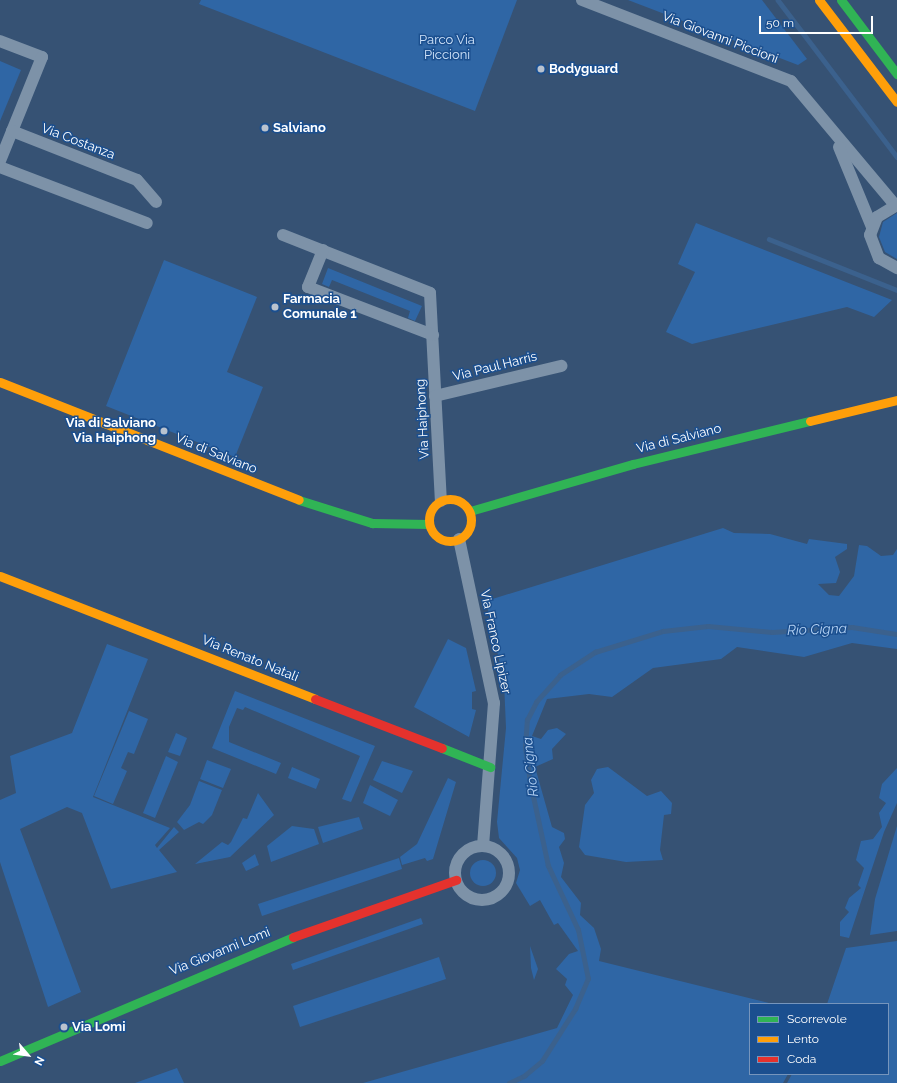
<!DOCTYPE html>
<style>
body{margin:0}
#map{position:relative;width:897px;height:1083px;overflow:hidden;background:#365274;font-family:Raleway,sans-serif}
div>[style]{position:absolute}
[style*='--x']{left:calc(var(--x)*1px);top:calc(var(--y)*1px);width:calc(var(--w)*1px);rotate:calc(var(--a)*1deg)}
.green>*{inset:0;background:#2f66a5}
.round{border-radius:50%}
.stream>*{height:4.5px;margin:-2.25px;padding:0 2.25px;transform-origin:2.25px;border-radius:2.25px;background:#3b618d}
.street>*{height:12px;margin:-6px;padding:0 6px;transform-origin:6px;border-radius:6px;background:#7d92a8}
.street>.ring{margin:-6px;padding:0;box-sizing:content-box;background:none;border:12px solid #7d92a8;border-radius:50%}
.fast>*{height:9px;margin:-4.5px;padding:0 4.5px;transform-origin:4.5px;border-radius:4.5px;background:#30b455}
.slow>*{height:9px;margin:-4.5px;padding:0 4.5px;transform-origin:4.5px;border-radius:4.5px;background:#ff9f0a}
.slow>.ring{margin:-4.5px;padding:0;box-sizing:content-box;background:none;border:9px solid #ff9f0a;border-radius:50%}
.jam>*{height:9px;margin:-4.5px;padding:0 4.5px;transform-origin:4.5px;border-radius:4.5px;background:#e5322d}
.dots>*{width:11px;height:11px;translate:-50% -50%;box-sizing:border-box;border:2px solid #1b4f8f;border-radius:50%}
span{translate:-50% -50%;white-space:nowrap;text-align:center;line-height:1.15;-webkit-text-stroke:3px #1b4f8f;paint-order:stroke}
.street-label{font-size:13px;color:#fff}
.park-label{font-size:13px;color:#cfe3fa}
.poi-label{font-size:13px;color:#fff;font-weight:700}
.left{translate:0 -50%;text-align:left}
.right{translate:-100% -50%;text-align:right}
.water-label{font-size:14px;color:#b5d3f5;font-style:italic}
.legend{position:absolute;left:749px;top:1003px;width:140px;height:72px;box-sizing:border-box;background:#1b4f8f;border:1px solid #7695bc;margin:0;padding:5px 7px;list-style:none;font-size:12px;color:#fff}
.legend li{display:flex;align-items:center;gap:8px;height:20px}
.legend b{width:20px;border:1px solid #7695bc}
.north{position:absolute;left:8px;top:1035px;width:40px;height:40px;-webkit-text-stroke:3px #1b4f8f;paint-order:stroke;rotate:118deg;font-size:11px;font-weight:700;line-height:16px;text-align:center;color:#fff}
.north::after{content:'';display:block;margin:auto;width:14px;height:18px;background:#fff;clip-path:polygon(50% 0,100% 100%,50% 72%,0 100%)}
.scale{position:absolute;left:759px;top:16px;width:114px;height:18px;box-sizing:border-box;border:2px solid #fff;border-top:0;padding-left:5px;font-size:12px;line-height:14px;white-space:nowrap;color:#fff;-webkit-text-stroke:3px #1b4f8f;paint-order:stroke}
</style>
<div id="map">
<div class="green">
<i style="clip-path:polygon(201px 0,517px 0,475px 111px,199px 4px)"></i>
<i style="clip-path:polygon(628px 0,762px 0,807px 59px,798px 65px)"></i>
<i style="clip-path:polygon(0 61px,21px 70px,0 121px)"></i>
<i style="clip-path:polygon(897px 213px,897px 259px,885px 252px,879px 237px,883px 222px)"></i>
<i style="clip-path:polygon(696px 223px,892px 300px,874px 317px,847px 307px,692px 344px,666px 332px,695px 272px,678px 264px)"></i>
<i style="clip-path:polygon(164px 260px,257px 297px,227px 372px,263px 387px,235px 457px,106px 406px)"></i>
<i style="clip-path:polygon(328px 268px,422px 306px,415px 321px,408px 318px,410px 311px,332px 280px,329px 287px,322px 284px)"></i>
<i style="clip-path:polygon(723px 528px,734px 533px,770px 534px,807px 544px,809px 539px,847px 544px,847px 549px,835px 557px,840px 572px,836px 583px,818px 584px,829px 595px,839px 596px,854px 576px,859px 545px,867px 546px,881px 556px,893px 555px,897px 549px,897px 649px,852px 643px,804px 657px,737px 647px,721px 659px,653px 668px,612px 697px,589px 694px,547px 699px,532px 736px,541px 739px,548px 730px,557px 728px,566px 734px,552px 749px,553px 759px,535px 767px,552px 827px,564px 833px,565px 839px,559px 847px,564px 863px,561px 877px,581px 903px,580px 915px,594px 928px,601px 949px,599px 961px,773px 1004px,750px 1004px,750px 1074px,788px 1074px,783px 1083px,363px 1083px,557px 1028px,573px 995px,565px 985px,567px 979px,556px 969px,569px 954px,578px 951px,558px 923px,554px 925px,540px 900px,530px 906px,516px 883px,520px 870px,517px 858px,499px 838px,497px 822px,506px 728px,504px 682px,486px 601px)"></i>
<i style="clip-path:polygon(448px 639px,466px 648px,476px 691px,472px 692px,472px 709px,476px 710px,469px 737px,414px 707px)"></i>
<i style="clip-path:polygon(107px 644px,148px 659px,93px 797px,170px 828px,155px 845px,157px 848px,174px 827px,179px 832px,159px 850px,177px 872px,111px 889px,82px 813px,67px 807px,20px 829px,81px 992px,48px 1007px,0 862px,0 800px,16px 793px,10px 756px,72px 733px)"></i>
<i style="clip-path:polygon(235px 691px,375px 746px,351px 802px,342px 799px,360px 756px,245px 707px,243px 710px,237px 708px,229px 727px,229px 742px,281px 763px,276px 774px,212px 748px)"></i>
<i style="clip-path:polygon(129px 711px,148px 719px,134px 754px,128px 752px,121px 768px,127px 771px,113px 804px,94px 796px)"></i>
<i style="clip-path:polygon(176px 733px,187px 738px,180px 756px,168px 752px)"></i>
<i style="clip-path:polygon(166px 756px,178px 762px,155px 818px,143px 813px)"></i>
<i style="clip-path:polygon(207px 760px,231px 769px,223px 788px,200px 779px)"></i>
<i style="clip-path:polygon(382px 761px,413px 771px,402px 793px,373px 780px)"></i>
<i style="clip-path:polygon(292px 767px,320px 779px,316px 789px,288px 778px)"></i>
<i style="clip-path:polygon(608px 767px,647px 796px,661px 791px,672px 803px,671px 814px,664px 815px,660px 850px,663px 860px,626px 862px,585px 855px,579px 847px,585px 805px,594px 793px,591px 780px,597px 769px)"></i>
<i style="clip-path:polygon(897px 768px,897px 803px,884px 832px,849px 938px,840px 936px,840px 922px,849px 912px,845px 908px,849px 898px,861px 888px,858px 885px,864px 868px,856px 860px,861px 841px,873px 839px,882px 827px,879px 813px,886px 803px,879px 798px,882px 784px)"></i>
<i style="clip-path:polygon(448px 778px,456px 782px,433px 859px,427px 861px,425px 858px,402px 865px,400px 857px,417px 844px)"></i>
<i style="clip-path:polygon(199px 781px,222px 790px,212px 815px,203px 824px,199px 822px,184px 830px,177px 822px,190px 805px)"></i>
<i style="clip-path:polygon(370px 785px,398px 800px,390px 816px,363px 803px)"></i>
<i style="clip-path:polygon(258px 793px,274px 815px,230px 857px,195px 864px,222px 842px,228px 845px,231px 842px,243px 818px,247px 819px)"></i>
<i style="clip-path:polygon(359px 817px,363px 829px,323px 843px,318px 827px)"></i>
<i style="clip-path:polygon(292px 826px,314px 829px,319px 844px,271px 862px,267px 846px)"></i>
<i style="clip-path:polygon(897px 826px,897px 931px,870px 935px,875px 899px)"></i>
<i style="clip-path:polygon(255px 854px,259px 865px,246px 871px,242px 863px)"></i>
<i style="clip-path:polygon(399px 858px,402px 869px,262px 916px,258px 904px)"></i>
<i class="round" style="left:470px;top:860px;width:26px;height:26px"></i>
<i style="clip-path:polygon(421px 918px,423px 924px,293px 970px,291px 964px)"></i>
<i style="clip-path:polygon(897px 941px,897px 1083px,787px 1083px,792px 1074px,888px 1074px,888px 1004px,827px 1004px,846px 948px)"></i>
<i style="clip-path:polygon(530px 946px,538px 969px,534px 980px,531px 968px)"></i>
<i style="clip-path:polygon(439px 957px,446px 979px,300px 1027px,293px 1006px)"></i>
<i style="clip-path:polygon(177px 1068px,184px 1083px,135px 1083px)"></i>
</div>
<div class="stream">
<i style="--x:778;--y:0;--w:197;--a:52.8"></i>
<i style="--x:769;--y:239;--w:138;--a:21.7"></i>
<i style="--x:509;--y:1083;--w:17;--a:-25"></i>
<i style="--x:524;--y:1076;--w:23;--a:-40"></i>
<i style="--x:542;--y:1061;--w:62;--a:-57.6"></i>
<i style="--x:575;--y:1009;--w:33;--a:-67"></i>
<i style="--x:588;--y:979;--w:50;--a:-101.5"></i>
<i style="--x:578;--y:930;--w:71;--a:-115.1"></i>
<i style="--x:548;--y:866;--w:85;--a:-102.2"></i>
<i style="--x:530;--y:783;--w:36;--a:-98"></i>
<i style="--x:525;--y:747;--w:27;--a:-86"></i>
<i style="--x:527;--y:720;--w:20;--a:-63"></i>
<i style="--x:536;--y:702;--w:36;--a:-48"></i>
<i style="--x:560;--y:675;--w:42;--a:-33.3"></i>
<i style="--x:595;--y:652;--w:71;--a:-17.2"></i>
<i style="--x:663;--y:631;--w:45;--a:-6.3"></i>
<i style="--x:708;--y:626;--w:64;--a:5.4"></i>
<i style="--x:772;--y:632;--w:80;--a:-3.6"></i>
<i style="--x:852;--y:627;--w:46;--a:8.8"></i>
</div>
<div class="street">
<i style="--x:582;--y:0;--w:224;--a:21.2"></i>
<i style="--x:791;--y:81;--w:162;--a:50"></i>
<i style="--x:0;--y:41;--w:45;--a:20.9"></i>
<i style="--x:42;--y:57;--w:112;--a:112"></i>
<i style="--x:12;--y:131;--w:134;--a:21.4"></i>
<i style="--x:137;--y:180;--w:29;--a:49"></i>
<i style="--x:839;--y:147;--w:87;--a:67.6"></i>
<i style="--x:0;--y:167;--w:157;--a:20.9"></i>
<i style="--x:897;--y:205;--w:23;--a:149"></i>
<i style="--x:877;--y:217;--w:19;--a:111"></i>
<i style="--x:870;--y:235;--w:25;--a:69"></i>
<i style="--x:879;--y:258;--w:21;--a:29"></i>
<i style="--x:283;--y:235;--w:158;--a:21.5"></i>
<i style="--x:430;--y:293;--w:208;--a:87"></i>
<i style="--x:323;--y:250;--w:40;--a:112"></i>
<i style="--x:308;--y:287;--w:134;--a:21"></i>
<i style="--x:435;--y:396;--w:130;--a:-13.4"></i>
<i style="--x:459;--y:539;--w:168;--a:78"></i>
<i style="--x:494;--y:703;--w:143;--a:94.4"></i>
<i class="ring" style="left:455px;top:846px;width:42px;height:42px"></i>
</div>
<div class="fast">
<i style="--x:841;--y:0;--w:93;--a:52.9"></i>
<i style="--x:299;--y:500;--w:77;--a:17.5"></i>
<i style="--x:372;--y:523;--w:57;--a:1"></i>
<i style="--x:470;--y:511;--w:170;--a:-16.1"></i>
<i style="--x:633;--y:464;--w:182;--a:-13.7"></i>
<i style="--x:442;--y:748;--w:52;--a:21.6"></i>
<i style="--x:0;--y:1061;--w:318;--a:-22.9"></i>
</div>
<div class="slow">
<i style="--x:819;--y:0;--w:128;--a:52.6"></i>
<i style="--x:0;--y:382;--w:321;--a:21.5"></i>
<i style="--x:810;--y:421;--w:89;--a:-13.6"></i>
<i class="ring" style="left:429px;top:499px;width:33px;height:33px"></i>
<i style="--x:0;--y:576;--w:338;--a:21.3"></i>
</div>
<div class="jam">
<i style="--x:315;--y:699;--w:136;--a:21.1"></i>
<i style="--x:293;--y:937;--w:173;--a:-19.3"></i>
</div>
<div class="dots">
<i style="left:541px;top:69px;background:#b9c2ce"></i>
<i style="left:265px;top:128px;background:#b9c2ce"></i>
<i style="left:275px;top:307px;background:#b9c2ce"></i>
<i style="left:164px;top:431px;background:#b9c2ce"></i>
<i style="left:64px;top:1027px;background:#b9c2ce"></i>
</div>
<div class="street-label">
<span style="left:720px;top:38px;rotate:21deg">Via Giovanni Piccioni</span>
<span style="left:78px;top:142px;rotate:21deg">Via Costanza</span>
<span style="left:495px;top:367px;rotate:-14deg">Via Paul Harris</span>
<span style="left:423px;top:419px;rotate:-93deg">Via Haiphong</span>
<span style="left:679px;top:439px;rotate:-14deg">Via di Salviano</span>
<span style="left:216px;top:454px;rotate:22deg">Via di Salviano</span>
<span style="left:495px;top:642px;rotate:78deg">Via Franco Lipizer</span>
<span style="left:250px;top:659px;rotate:22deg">Via Renato Natali</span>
<span style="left:220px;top:952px;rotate:-22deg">Via Giovanni Lomi</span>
</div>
<div class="park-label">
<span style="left:447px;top:48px">Parco Via<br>Piccioni</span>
</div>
<div class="poi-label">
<span class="left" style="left:549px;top:69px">Bodyguard</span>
<span class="left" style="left:273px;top:128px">Salviano</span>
<span class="left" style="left:283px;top:307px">Farmacia<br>Comunale 1</span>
<span class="right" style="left:156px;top:431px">Via di Salviano<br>Via Haiphong</span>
<span class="left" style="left:72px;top:1027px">Via Lomi</span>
</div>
<div class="water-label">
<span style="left:817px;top:629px;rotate:-2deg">Rio Cigna</span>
<span style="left:530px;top:767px;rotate:-96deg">Rio Cigna</span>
</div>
<ul class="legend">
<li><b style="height:5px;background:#30b455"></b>Scorrevole</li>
<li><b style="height:5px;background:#ff9f0a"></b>Lento</li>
<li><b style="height:5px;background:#e5322d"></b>Coda</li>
</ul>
<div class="north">N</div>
<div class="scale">50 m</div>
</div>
